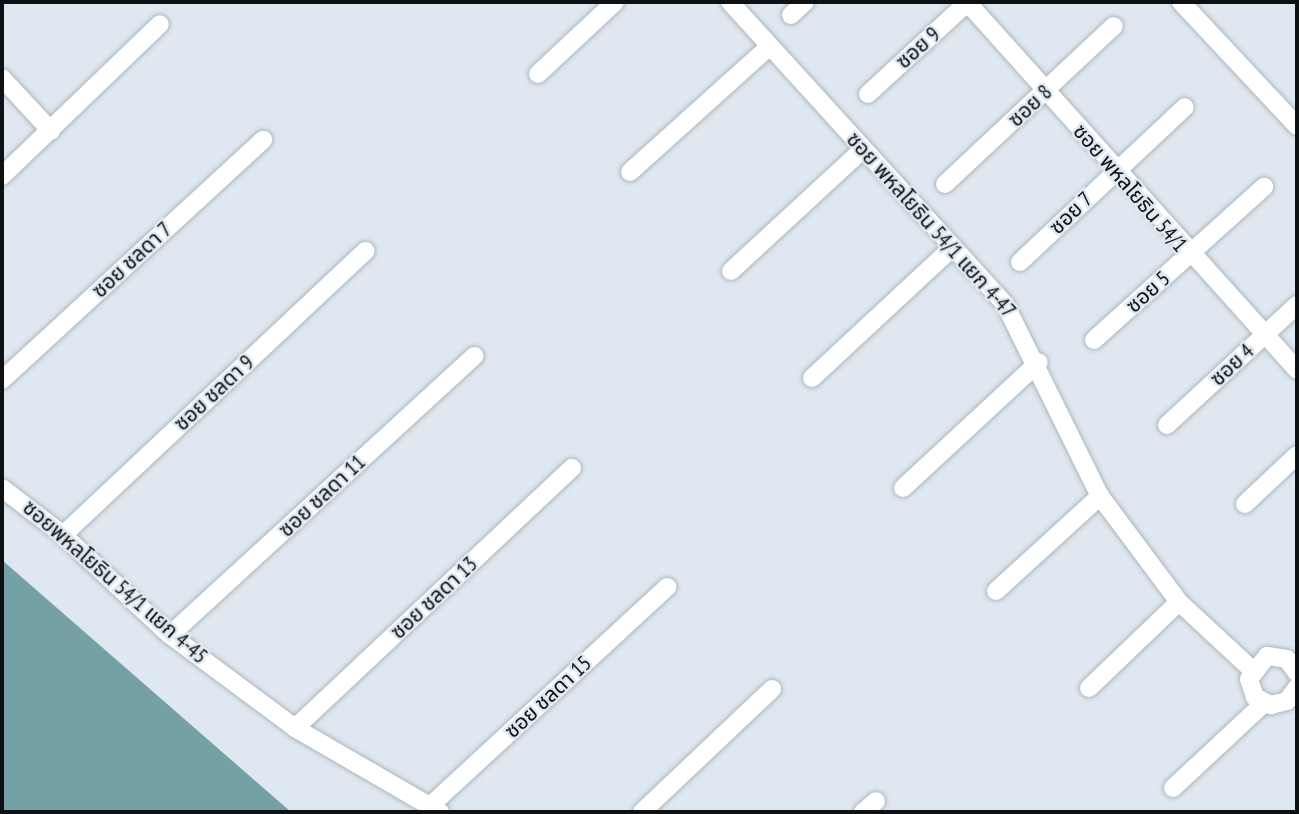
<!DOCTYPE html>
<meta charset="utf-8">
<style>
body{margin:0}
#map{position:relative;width:1299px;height:814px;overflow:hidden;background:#dfe8f0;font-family:"PT Sans Narrow","Noto Sans Thai",sans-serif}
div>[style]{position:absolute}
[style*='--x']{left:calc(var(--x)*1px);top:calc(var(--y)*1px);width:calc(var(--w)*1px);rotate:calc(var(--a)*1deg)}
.water>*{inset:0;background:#75a0a6}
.roads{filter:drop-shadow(0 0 2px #adb6bd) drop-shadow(0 0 2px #adb6bd)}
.minor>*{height:18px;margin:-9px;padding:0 9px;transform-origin:9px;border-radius:9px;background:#fff}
span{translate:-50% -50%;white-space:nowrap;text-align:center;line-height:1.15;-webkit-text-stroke:5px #dfe8f0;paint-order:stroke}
.street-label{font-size:21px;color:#0e1113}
.frame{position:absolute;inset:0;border:4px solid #0e1113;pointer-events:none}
</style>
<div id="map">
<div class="water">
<i style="clip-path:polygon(2px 560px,291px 812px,2px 812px)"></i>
</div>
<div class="roads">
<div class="minor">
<i style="--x:730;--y:2;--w:408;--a:47.7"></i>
<i style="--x:1005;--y:304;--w:214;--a:63.7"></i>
<i style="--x:1100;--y:496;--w:132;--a:53.3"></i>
<i style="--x:1179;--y:602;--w:98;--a:42.9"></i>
<i style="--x:967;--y:2;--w:494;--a:48.1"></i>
<i style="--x:1181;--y:2;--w:170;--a:46.9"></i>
<i style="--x:791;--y:15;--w:19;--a:-43"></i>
<i style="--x:538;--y:74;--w:105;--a:-43.1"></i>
<i style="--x:2;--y:78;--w:72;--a:47.2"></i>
<i style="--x:868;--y:94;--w:136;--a:-42.6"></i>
<i style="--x:630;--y:172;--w:188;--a:-42"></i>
<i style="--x:2;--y:176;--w:219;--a:-43.9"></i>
<i style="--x:945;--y:184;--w:231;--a:-43.1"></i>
<i style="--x:1020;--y:262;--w:226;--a:-43.2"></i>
<i style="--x:731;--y:271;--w:180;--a:-42.7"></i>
<i style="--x:1094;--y:340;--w:229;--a:-42"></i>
<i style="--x:812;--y:378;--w:192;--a:-42.9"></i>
<i style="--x:2;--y:380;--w:355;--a:-42.6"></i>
<i style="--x:1167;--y:425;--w:177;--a:-42.7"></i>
<i style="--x:2;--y:488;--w:77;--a:37.6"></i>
<i style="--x:63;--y:535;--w:146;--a:43.1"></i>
<i style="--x:170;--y:635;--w:156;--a:36.6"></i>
<i style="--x:295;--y:728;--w:168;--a:30.1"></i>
<i style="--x:903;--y:488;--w:185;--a:-42.8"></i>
<i style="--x:1245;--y:504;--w:71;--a:-43.3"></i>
<i style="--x:63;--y:535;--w:415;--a:-43.2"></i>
<i style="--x:996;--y:591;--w:141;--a:-42.4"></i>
<i style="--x:170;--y:635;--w:413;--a:-42.5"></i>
<i style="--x:1297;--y:673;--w:17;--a:-126"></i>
<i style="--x:1287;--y:659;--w:20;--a:-171"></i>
<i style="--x:1267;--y:656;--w:29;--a:128"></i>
<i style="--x:1249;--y:679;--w:19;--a:72"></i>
<i style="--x:1255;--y:697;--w:18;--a:27"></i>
<i style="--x:1271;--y:705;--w:16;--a:-14"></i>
<i style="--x:1287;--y:701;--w:17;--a:-54"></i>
<i style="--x:1089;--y:688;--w:124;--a:-43.7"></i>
<i style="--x:295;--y:728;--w:380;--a:-43.2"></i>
<i style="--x:1173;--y:788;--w:125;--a:-43"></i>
<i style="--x:430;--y:806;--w:323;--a:-42.7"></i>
<i style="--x:642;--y:812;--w:179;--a:-43.4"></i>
<i style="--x:863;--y:812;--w:17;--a:-40"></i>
</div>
</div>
<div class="street-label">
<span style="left:918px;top:48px;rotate:-42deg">ซอย 9</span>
<span style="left:1030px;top:106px;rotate:-43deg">ซอย 8</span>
<span style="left:1130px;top:188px;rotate:49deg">ซอย พหลโยธิน 54/1</span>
<span style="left:1071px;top:213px;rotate:-44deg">ซอย 7</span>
<span style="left:931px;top:225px;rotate:48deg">ซอย พหลโยธิน 54/1 แยก 4-47</span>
<span style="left:132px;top:260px;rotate:-43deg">ซอย ชลดา 7</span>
<span style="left:1148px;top:292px;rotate:-42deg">ซอย 5</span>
<span style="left:1232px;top:365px;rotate:-43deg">ซอย 4</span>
<span style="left:214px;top:393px;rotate:-43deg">ซอย ชลดา 9</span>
<span style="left:322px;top:496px;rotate:-43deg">ซอย ชลดา 11</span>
<span style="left:115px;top:582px;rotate:41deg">ซอยพหลโยธิน 54/1 แยก 4-45</span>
<span style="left:434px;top:598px;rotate:-43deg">ซอย ชลดา 13</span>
<span style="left:548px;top:697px;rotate:-43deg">ซอย ชลดา 15</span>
</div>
<div class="frame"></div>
</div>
